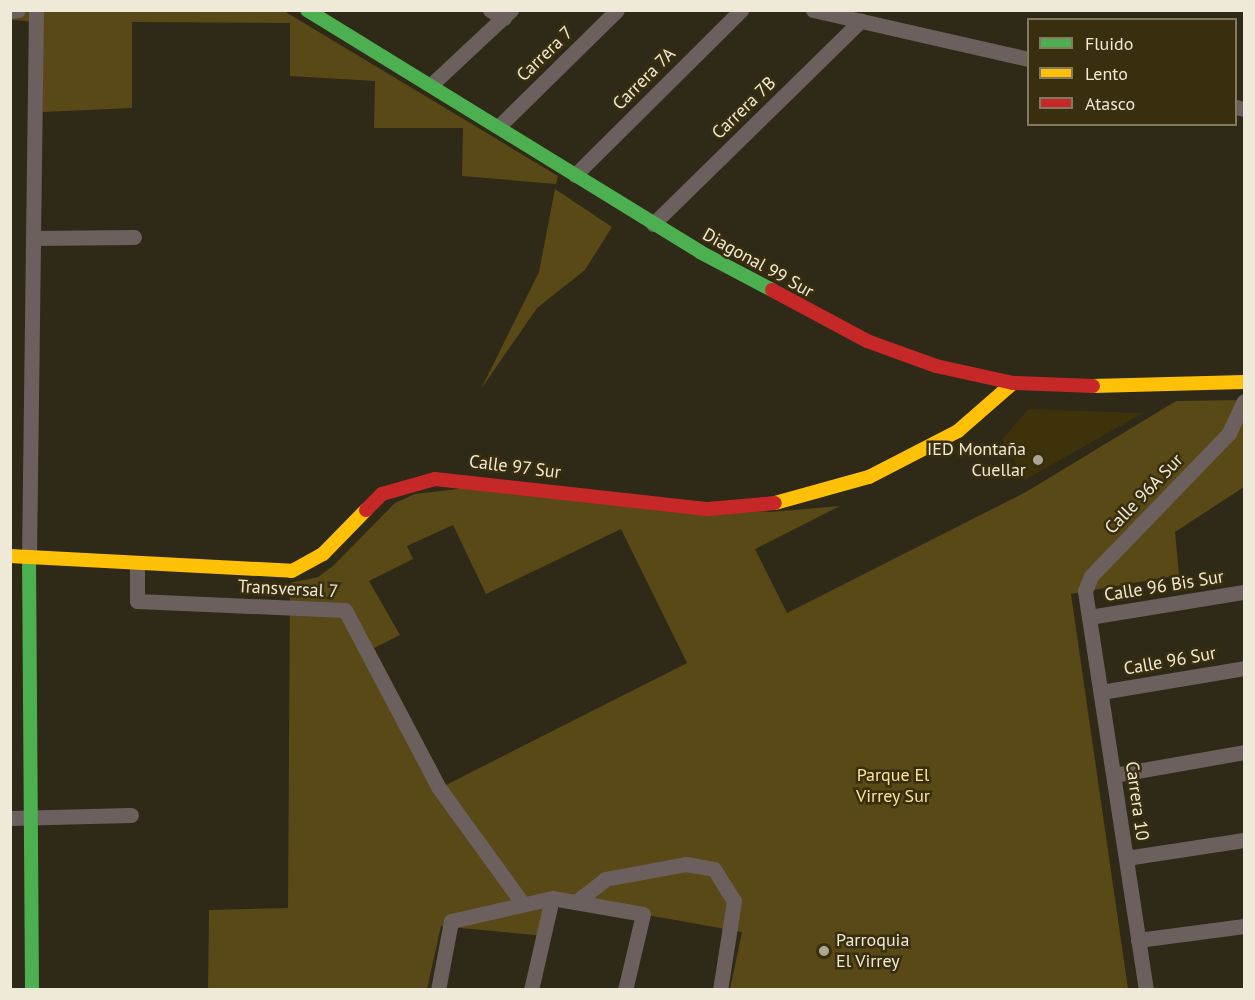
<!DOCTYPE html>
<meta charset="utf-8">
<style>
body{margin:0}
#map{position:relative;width:1255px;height:1000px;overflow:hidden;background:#2f2918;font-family:"PT Sans",sans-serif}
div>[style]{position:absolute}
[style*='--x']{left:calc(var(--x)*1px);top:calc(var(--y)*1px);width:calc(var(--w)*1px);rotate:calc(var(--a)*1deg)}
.built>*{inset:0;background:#3e320b}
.green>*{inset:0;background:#594916}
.street>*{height:15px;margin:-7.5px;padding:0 7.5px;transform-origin:7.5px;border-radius:7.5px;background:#6b605e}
.fast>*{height:14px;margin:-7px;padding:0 7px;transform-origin:7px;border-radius:7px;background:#4caf50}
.slow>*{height:14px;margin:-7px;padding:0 7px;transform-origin:7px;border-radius:7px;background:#ffc107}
.jam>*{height:14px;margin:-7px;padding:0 7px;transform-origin:7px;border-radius:7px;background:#c62828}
.dots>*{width:16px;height:16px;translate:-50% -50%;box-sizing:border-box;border:3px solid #392e0e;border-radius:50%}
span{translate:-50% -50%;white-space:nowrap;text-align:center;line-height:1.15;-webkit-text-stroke:5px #392e0e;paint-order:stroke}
.street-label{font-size:18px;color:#efe9d7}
.poi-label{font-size:18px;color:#efe9d7}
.right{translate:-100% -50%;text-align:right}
.left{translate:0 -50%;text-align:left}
.park-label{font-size:18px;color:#fce39a}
.frame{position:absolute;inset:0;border:12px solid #efe9d7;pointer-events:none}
.legend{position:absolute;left:1027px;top:18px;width:210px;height:108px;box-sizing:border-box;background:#392e0e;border:2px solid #82795e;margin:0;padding:8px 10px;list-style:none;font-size:18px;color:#efe9d7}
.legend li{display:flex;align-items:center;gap:12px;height:30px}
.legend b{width:30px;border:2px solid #82795e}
</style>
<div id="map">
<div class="built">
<i style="clip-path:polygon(1029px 409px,1143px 413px,1025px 480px,1002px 439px)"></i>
</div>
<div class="green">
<i style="clip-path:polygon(11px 10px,284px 11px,558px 176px,556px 184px,462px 176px,463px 128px,374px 128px,375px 81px,290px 76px,290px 23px,132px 22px,132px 108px,43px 112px,43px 22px,11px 20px)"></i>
<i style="clip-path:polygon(555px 189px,612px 227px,585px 270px,537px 308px,481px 389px,539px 272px)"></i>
<i style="clip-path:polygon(evenodd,1244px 400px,1244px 487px,1175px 532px,1179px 575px,1071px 594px,1128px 989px,730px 989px,742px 932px,552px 898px,544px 936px,441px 926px,427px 989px,208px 990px,209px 910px,288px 908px,290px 583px,318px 577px,333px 566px,395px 503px,415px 494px,466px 488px,770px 512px,840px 506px,755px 549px,787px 613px,1026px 492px,1176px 401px,1244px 400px,453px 525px,486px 594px,621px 529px,687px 663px,446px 785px,374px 648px,400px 635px,369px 581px,413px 559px,407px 546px,453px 525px)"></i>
</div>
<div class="street">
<i style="--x:490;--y:10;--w:16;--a:30"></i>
<i style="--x:813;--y:10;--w:221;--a:12.8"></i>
<i style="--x:10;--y:11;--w:8;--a:-7"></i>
<i style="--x:432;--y:84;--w:108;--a:-43.1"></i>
<i style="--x:1236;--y:107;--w:8;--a:14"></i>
<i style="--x:499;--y:126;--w:165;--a:-44.5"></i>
<i style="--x:575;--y:175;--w:234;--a:-44.8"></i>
<i style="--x:653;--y:224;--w:291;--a:-44.4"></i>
<i style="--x:33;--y:238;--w:101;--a:-0.6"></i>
<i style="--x:29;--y:557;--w:547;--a:-89.27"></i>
<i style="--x:137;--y:564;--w:37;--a:90"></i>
<i style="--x:137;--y:601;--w:208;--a:2.5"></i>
<i style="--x:345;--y:610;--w:201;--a:62.2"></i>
<i style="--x:439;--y:788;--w:143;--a:54.1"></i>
<i style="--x:1089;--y:617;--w:157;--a:-9.2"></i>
<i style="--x:1101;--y:692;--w:145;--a:-9.5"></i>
<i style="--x:1114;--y:775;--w:132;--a:-10"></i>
<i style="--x:10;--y:818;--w:121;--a:-1.4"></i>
<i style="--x:1126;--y:858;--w:119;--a:-8.7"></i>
<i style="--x:576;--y:902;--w:37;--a:-38"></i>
<i style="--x:605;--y:879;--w:82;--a:-10.5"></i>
<i style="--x:686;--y:864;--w:28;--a:10"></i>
<i style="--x:714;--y:869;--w:38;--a:58"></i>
<i style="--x:734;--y:901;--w:90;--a:98.9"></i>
<i style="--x:1138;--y:940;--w:107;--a:-7.5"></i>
<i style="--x:438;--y:990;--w:70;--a:-79.3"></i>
<i style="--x:451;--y:921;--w:104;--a:-12.8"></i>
<i style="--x:552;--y:898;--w:92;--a:10"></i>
<i style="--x:643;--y:914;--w:78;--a:103.3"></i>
<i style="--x:531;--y:990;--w:94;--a:-77.1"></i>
<i style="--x:1146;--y:990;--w:404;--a:-98.7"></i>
<i style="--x:1085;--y:591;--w:16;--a:-68"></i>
<i style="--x:1091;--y:576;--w:199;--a:-46"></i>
<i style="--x:1229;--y:433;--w:35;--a:-65"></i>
</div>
<div class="fast">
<i style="--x:307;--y:10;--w:462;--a:31.6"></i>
<i style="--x:700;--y:252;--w:81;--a:27.8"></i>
<i style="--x:29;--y:557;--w:433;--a:89.6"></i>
</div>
<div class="slow">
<i style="--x:1093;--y:386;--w:151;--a:-1.5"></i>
<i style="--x:775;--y:503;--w:98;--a:-15.5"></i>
<i style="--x:869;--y:477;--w:100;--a:-27.3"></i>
<i style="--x:958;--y:431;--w:73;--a:-41.1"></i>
<i style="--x:10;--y:556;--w:282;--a:3"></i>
<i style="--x:292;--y:571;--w:35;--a:-29"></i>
<i style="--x:323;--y:554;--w:62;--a:-45.7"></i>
</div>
<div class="jam">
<i style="--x:772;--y:290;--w:108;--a:28.2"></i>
<i style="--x:867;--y:341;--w:73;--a:19.9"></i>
<i style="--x:936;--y:366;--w:79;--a:12.4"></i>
<i style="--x:1013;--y:383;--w:80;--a:2.1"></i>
<i style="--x:366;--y:510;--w:23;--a:-45"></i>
<i style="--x:382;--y:494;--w:55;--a:-15.8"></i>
<i style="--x:435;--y:479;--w:275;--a:6.3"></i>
<i style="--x:708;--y:509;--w:67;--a:-5.1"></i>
</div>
<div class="dots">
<i style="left:1038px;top:460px;background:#aca694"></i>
<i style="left:824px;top:951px;background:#aca694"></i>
</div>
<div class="street-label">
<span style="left:545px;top:54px;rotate:-44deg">Carrera 7</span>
<span style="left:644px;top:79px;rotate:-45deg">Carrera 7A</span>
<span style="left:744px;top:108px;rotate:-44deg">Carrera 7B</span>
<span style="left:758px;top:263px;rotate:29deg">Diagonal 99 Sur</span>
<span style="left:515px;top:467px;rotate:7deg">Calle 97 Sur</span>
<span style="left:1144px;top:494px;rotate:-46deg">Calle 96A Sur</span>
<span style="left:1164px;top:586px;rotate:-9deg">Calle 96 Bis Sur</span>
<span style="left:288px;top:589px;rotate:3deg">Transversal 7</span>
<span style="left:1170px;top:661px;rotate:-10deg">Calle 96 Sur</span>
<span style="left:1137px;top:801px;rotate:82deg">Carrera 10</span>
</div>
<div class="poi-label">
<span class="right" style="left:1026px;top:460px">IED Montaña<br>Cuellar</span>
<span class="left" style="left:836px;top:951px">Parroquia<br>El Virrey</span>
</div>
<div class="park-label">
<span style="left:893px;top:786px">Parque El<br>Virrey Sur</span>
</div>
<div class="frame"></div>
<ul class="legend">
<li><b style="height:8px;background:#4caf50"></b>Fluido</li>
<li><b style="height:8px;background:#ffc107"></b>Lento</li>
<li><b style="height:8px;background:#c62828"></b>Atasco</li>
</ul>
</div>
